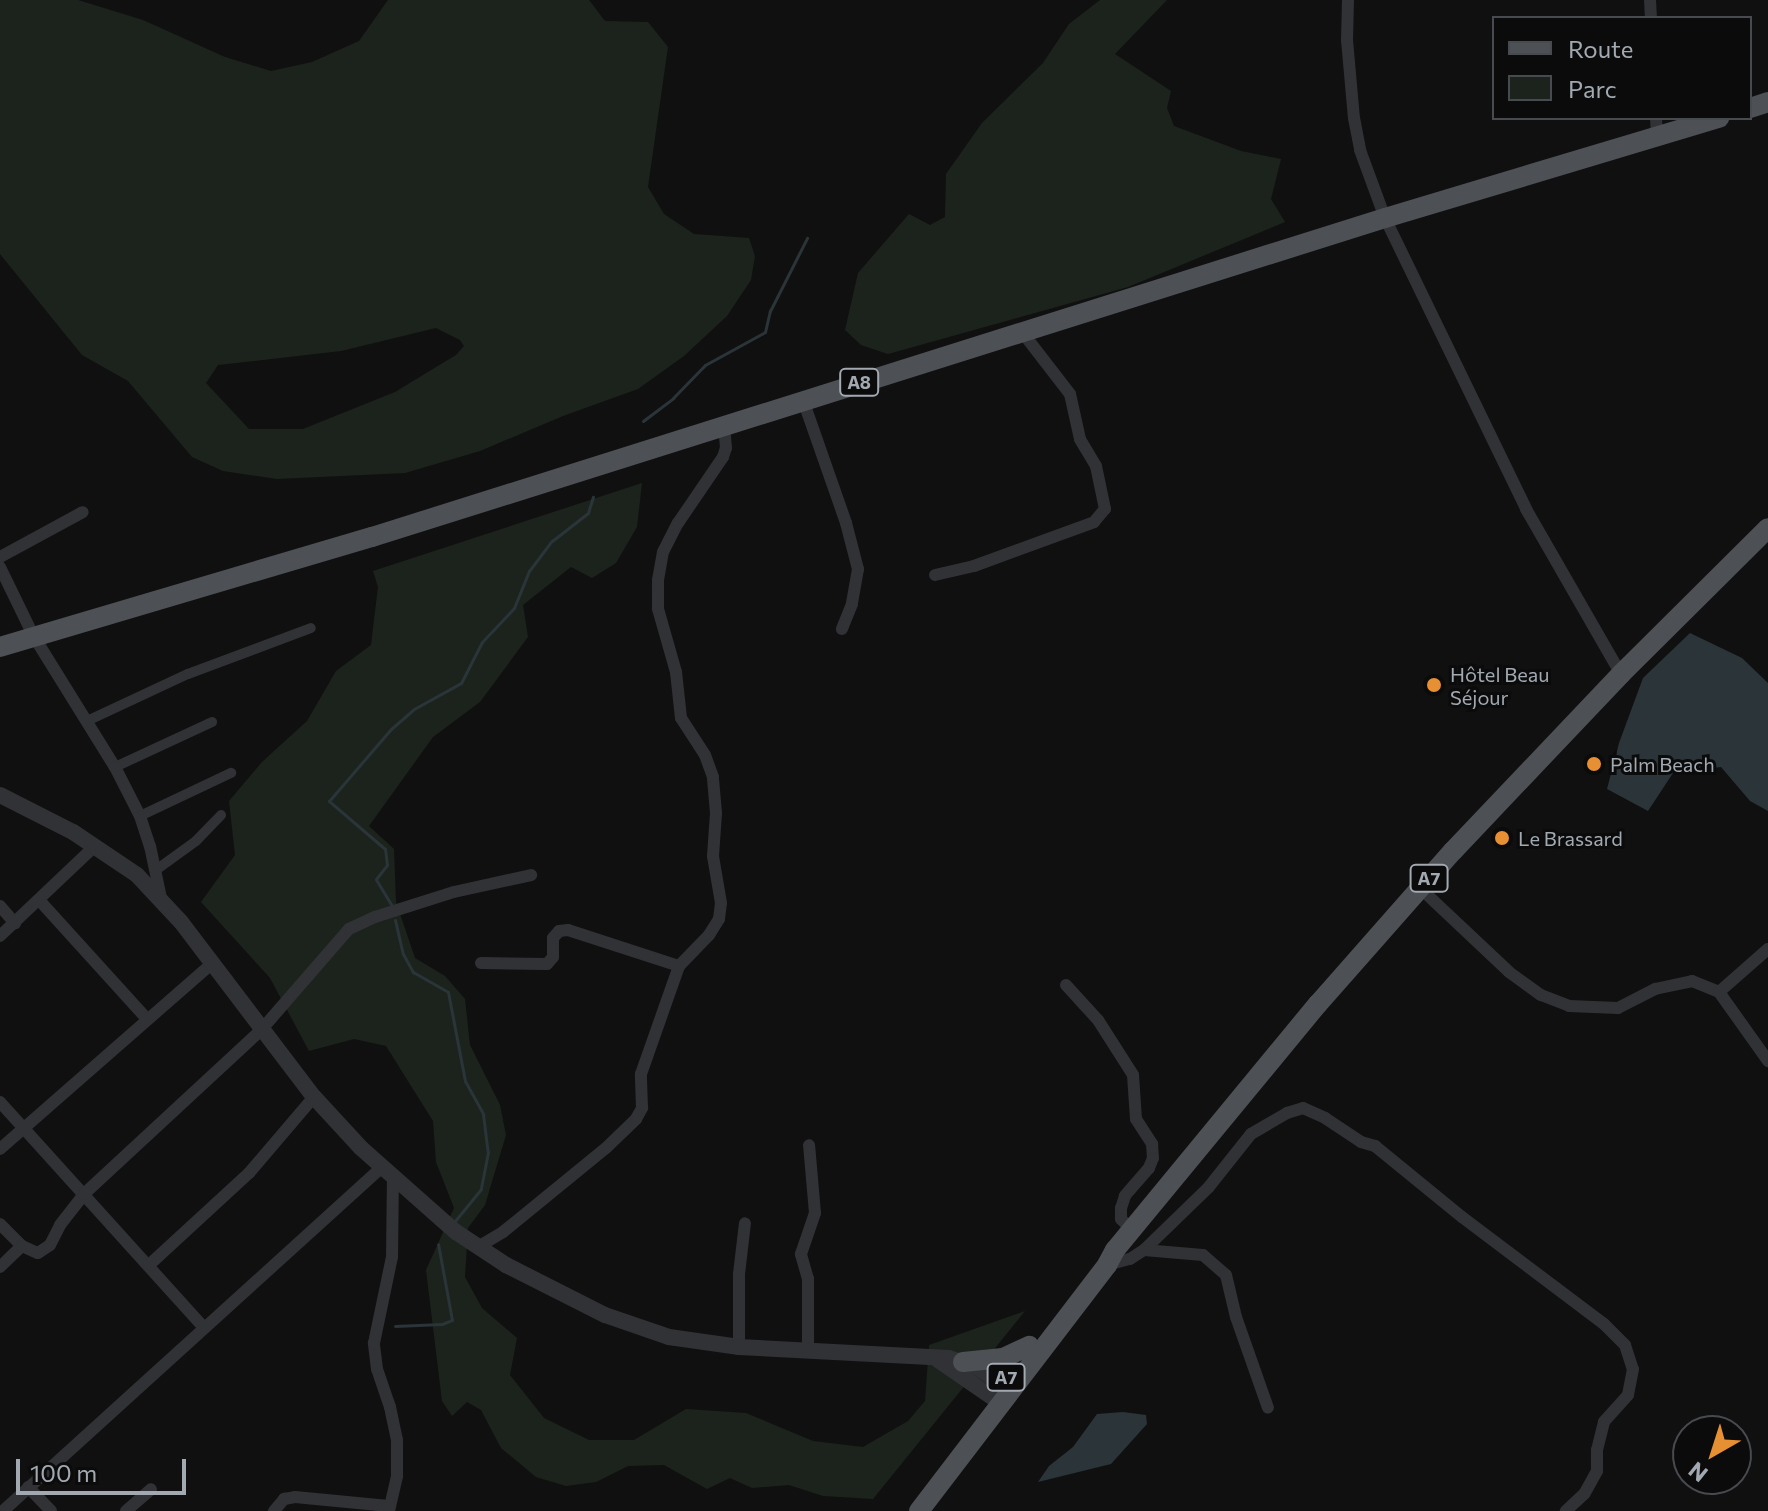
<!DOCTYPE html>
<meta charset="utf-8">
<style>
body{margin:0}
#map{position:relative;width:1768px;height:1511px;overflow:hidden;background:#101011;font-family:Commissioner,sans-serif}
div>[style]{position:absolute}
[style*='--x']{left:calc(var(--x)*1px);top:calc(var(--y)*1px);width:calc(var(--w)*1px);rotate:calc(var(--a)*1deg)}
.green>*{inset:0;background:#1c231c}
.water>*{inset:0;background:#2a3439}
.stream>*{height:3px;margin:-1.5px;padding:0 1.5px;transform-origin:1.5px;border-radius:1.5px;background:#2a3439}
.pedestrian>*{height:10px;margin:-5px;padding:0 5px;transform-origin:5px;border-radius:5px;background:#313236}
.minor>*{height:12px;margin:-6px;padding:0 6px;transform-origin:6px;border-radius:6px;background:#313236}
.tertiary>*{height:16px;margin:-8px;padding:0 8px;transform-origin:8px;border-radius:8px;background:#313236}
.primary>*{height:20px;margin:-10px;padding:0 10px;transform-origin:10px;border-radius:10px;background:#4d5055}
.dots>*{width:22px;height:22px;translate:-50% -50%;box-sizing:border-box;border:4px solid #0b0b0c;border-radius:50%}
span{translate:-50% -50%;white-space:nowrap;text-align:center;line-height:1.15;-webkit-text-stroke:6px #0b0b0c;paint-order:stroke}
.shield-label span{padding:2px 6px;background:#0b0b0c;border:2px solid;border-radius:6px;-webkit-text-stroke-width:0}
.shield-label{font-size:18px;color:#a2a9b1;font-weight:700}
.poi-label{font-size:20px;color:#a2a9b1}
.left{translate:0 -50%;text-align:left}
.legend{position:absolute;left:1492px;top:16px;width:260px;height:104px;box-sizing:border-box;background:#0b0b0c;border:2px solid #474a4e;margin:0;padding:10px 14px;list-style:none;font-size:24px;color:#a2a9b1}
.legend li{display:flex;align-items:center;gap:16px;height:40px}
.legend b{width:40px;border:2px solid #474a4e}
.north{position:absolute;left:1672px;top:1415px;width:80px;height:80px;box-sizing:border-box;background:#0b0b0c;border:2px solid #474a4e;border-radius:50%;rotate:219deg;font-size:22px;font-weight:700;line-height:32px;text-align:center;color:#a2a9b1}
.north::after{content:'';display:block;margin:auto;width:28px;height:36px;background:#e68f33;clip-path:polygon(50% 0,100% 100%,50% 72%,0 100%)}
.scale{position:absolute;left:16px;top:1459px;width:170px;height:36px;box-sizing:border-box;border:4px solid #a2a9b1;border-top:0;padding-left:10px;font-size:24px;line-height:28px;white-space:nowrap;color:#a2a9b1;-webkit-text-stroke:6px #0b0b0c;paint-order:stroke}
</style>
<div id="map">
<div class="green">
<i style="clip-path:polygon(evenodd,0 0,78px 0,143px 20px,225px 57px,271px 71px,312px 62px,359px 41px,388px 0,589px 0,605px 21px,648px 22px,668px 47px,648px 187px,664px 214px,694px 234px,749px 238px,755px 256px,751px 280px,727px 316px,684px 356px,638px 389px,563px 416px,480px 451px,405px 473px,277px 479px,223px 471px,192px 457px,128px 381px,82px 355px,0 254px,0 0,436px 328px,460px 340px,464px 346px,456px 355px,395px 392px,303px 429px,249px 429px,206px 383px,218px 365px,341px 351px,436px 328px)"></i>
<i style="clip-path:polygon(1100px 0,1167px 0,1115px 54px,1171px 91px,1167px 108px,1174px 126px,1241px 151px,1281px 159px,1271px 199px,1285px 222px,1128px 287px,888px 354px,861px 345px,845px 330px,858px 273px,909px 214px,930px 225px,945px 217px,946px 174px,982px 123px,1043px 63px,1069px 24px)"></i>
<i style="clip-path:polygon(642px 483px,637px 527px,616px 563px,592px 578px,571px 567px,523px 605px,528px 637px,480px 702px,433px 737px,369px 826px,394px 849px,396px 902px,415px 958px,445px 976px,465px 999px,470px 1045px,500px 1105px,506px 1135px,485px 1205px,468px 1228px,465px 1277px,482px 1308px,517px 1338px,510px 1375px,544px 1418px,589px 1440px,634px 1440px,686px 1409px,746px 1413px,813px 1441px,863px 1447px,908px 1421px,925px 1401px,929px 1345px,1025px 1311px,873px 1499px,823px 1496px,789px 1485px,752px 1488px,730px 1478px,707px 1489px,664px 1465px,628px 1466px,596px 1482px,566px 1486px,536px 1477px,501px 1448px,481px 1410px,467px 1402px,452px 1416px,442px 1401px,426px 1270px,454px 1208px,436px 1162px,433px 1121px,386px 1046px,354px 1039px,309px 1051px,270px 978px,201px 902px,235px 855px,229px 801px,262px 762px,307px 721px,336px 671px,371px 645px,378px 587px,373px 571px)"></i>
</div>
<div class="water">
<i style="clip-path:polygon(1690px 633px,1742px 658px,1768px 683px,1768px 811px,1750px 801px,1721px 767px,1673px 773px,1648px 811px,1607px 789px,1619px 743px,1643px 678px)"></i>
<i style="clip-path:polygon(1123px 1412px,1146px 1415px,1147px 1424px,1111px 1464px,1038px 1482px,1049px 1466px,1073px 1447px,1097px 1414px)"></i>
</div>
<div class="stream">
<i style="--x:643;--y:421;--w:38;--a:-37"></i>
<i style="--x:673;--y:398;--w:46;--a:-45.9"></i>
<i style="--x:705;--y:365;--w:68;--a:-28.8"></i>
<i style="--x:765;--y:332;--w:22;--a:-77"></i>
<i style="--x:770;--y:311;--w:82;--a:-63.1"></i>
<i style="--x:392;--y:906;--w:31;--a:-121"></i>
<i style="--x:376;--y:879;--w:18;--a:-52"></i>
<i style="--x:387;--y:865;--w:16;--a:-97"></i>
<i style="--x:385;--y:849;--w:74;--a:-139.4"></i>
<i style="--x:329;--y:801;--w:95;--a:-49.3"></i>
<i style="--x:391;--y:729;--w:30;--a:-41"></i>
<i style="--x:414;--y:709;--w:54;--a:-29"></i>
<i style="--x:461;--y:683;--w:46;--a:-62.9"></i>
<i style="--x:482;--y:642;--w:47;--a:-46.7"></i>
<i style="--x:514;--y:608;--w:40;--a:-68"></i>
<i style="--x:529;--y:571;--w:38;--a:-53"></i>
<i style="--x:552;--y:541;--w:46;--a:-37.9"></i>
<i style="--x:588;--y:513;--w:17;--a:-73"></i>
<i style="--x:395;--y:920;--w:35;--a:77"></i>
<i style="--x:403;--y:954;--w:21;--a:61"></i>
<i style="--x:413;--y:972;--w:40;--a:29.7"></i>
<i style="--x:448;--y:992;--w:91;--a:79.2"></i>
<i style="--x:465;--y:1081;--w:38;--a:61"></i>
<i style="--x:483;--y:1114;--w:38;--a:83"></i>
<i style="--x:488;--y:1152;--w:38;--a:101"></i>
<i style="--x:481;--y:1189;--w:41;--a:129.1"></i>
<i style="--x:395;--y:1326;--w:47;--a:-2.4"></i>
<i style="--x:442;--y:1324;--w:11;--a:-22"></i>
<i style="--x:452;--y:1320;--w:77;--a:-100.4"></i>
</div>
<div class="pedestrian">
<i style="--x:87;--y:721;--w:111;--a:-25"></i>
<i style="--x:188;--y:674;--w:131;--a:-20.5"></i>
<i style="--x:115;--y:767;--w:107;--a:-24.9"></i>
<i style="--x:140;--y:816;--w:101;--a:-25.3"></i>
<i style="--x:156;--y:870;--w:49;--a:-35.9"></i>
<i style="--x:196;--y:841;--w:36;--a:-46"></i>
</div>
<div class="minor">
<i style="--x:1348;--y:0;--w:40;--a:91.4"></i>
<i style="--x:1347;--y:40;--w:78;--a:84.9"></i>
<i style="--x:1354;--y:118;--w:33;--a:79"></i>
<i style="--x:1360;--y:150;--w:72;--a:69.8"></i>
<i style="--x:1385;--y:218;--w:323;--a:64.1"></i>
<i style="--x:1526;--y:509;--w:190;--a:60.1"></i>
<i style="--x:1650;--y:0;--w:18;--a:87"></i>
<i style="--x:1656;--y:118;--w:20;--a:87"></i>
<i style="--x:803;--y:400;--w:130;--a:70.7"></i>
<i style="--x:846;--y:523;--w:48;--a:75.4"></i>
<i style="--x:858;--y:569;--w:36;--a:100"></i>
<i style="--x:852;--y:604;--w:27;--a:112"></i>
<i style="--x:0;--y:557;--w:94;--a:-28.5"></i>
<i style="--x:0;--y:567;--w:76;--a:64.1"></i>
<i style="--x:33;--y:635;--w:155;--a:58.2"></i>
<i style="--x:115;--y:767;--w:55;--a:63"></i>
<i style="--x:140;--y:816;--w:32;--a:72"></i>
<i style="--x:150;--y:846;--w:53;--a:78.1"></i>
<i style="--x:935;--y:575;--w:40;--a:-13"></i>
<i style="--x:974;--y:566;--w:128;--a:-20.1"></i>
<i style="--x:1094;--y:522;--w:17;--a:-50"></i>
<i style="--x:1105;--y:509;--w:44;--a:-101.8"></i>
<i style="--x:1096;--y:466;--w:31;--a:-121"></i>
<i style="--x:1080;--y:439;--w:46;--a:-102.5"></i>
<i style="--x:1070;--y:394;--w:78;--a:-127.7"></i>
<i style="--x:1420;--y:888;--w:122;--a:43.3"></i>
<i style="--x:1509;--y:972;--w:39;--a:36"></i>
<i style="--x:1541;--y:995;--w:30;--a:21"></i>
<i style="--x:1569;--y:1006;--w:49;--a:2.3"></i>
<i style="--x:1618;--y:1008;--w:42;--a:-27.2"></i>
<i style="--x:1655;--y:989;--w:38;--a:-12"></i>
<i style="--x:1692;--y:981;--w:29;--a:22"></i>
<i style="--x:1719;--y:992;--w:85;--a:54.6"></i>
<i style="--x:40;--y:901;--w:159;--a:47.8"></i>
<i style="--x:0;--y:906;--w:23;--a:49"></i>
<i style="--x:0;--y:936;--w:131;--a:-43.5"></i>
<i style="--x:481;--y:963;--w:66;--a:0.9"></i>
<i style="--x:547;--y:964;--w:9;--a:-49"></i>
<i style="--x:553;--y:957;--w:19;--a:-90"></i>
<i style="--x:553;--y:938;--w:9;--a:-49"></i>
<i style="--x:559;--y:931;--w:9;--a:-6"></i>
<i style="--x:568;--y:930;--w:117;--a:18"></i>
<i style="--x:1066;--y:985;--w:47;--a:47.6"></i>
<i style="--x:1098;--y:1020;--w:65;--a:57.5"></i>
<i style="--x:1133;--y:1075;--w:44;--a:86.1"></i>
<i style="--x:1136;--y:1119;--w:30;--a:57"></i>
<i style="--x:1152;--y:1144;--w:14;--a:86"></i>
<i style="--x:1153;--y:1158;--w:11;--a:112"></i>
<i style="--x:1149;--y:1168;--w:37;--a:131"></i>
<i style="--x:1125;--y:1196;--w:13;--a:108"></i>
<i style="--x:1121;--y:1208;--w:11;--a:90"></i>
<i style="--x:1121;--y:1219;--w:14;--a:45"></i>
<i style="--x:1719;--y:992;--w:65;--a:-41.3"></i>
<i style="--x:0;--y:1102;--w:303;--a:47.9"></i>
<i style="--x:0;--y:1149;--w:281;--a:-41.2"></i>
<i style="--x:0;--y:1224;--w:31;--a:45"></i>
<i style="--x:478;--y:1247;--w:29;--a:-31"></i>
<i style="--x:503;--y:1232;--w:133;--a:-39.2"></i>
<i style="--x:606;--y:1148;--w:42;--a:-44"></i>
<i style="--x:636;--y:1119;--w:13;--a:-61"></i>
<i style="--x:642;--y:1108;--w:34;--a:-92"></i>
<i style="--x:641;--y:1074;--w:114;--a:-70.6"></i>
<i style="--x:679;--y:966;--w:43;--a:-45.9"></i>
<i style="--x:709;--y:935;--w:19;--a:-58"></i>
<i style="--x:719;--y:919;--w:16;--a:-83"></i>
<i style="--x:721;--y:903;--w:48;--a:-99.7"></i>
<i style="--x:713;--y:856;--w:43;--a:-86"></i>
<i style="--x:716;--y:813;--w:36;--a:-95"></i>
<i style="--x:713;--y:777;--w:23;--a:-110"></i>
<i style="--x:705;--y:755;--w:44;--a:-123"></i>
<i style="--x:681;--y:718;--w:46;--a:-96.2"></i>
<i style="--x:676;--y:672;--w:66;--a:-105.9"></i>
<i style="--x:658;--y:609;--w:29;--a:-90"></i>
<i style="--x:658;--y:580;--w:28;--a:-80"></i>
<i style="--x:663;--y:552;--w:33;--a:-63"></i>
<i style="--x:678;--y:523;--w:80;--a:-55.7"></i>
<i style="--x:723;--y:457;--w:9;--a:-72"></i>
<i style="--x:726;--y:448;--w:22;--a:-95"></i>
<i style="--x:1144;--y:1250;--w:59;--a:4.8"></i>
<i style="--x:1203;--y:1255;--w:30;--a:41"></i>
<i style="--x:1226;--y:1275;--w:43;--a:76.6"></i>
<i style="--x:1236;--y:1317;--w:96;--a:70.6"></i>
<i style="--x:149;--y:1265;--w:136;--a:-42.6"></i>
<i style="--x:249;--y:1173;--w:100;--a:-49.5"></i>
<i style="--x:1107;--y:1265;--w:24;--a:-15"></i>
<i style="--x:1130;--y:1259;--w:17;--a:-33"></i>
<i style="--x:1144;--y:1250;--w:89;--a:-44.1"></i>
<i style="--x:1208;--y:1188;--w:69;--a:-51.5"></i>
<i style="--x:1251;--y:1134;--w:42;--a:-30.3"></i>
<i style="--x:1287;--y:1113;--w:17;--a:-17"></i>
<i style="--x:1303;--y:1108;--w:24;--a:24"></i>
<i style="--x:1325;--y:1118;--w:43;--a:33.7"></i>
<i style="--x:1361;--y:1142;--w:15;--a:16"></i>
<i style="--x:1375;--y:1146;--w:112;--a:39.2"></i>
<i style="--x:1462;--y:1217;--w:178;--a:37"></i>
<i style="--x:1604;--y:1324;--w:30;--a:45"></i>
<i style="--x:1625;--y:1345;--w:25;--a:72"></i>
<i style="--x:1633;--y:1369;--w:26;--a:101"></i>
<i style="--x:1628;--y:1395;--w:36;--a:132"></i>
<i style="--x:1604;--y:1422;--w:29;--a:104"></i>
<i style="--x:1597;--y:1450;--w:21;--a:90"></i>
<i style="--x:1597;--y:1471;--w:26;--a:119"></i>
<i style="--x:1584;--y:1494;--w:25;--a:137"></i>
<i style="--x:0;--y:1267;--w:30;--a:-44"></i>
<i style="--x:22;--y:1246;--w:17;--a:24"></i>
<i style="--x:38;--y:1253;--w:14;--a:-34"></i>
<i style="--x:50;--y:1245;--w:22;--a:-63"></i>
<i style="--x:60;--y:1225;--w:39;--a:-52"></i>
<i style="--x:84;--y:1194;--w:243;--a:-42.8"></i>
<i style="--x:262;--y:1029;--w:133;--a:-49"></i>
<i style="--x:349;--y:929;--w:29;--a:-25"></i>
<i style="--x:375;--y:917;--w:83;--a:-17.6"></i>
<i style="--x:454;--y:892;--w:79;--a:-12.4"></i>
<i style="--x:739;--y:1347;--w:73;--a:-90"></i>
<i style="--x:739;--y:1274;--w:51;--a:-83.3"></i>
<i style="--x:808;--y:1351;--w:72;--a:-90"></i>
<i style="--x:808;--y:1279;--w:26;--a:-106"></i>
<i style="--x:801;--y:1254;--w:43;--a:-71.1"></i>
<i style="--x:815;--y:1213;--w:68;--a:-95"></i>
<i style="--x:28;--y:1487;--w:33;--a:46"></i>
<i style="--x:3;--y:1511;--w:510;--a:-42.22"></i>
<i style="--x:126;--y:1511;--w:33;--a:-41"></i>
<i style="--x:274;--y:1511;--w:16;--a:-50"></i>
<i style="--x:284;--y:1499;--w:11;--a:-10"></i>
<i style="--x:295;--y:1497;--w:94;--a:5.5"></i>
<i style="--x:389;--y:1511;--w:36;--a:-77"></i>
<i style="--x:397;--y:1476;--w:36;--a:-90"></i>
<i style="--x:397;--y:1440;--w:34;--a:-102"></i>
<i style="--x:390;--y:1407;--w:40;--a:-108.9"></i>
<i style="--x:377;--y:1369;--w:26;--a:-97"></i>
<i style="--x:374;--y:1343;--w:88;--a:-78.2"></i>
<i style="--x:392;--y:1257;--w:79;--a:-89.3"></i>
</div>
<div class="tertiary">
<i style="--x:0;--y:795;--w:82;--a:26.9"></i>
<i style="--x:73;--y:832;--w:77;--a:33.9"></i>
<i style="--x:137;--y:875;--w:64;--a:46.9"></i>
<i style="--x:181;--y:922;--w:220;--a:52.8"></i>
<i style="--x:314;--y:1097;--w:69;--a:47.3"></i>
<i style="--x:361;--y:1148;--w:127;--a:41.5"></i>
<i style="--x:456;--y:1232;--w:60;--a:33.4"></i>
<i style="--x:506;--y:1265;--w:111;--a:26.8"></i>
<i style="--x:605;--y:1315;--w:68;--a:19"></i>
<i style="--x:669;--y:1337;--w:71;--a:8.1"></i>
<i style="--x:739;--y:1347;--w:210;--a:3"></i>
<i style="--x:949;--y:1358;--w:28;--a:18"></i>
<i style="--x:976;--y:1367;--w:40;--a:32.9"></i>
<i style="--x:938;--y:1360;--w:74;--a:34.5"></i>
</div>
<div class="primary">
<i style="--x:1750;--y:108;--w:19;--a:-18"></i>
<i style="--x:0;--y:647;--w:388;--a:-16.5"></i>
<i style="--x:372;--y:537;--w:1062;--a:-17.48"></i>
<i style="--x:1385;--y:218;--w:349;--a:-16.7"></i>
<i style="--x:963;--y:1362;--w:40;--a:-5.7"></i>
<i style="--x:1003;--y:1358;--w:29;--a:-25"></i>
<i style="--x:919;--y:1511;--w:310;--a:-52.6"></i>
<i style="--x:1107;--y:1265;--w:17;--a:-62"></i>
<i style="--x:1115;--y:1250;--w:319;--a:-50.5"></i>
<i style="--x:1318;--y:1004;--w:204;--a:-48.6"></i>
<i style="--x:1453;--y:851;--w:244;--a:-46.5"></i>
<i style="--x:1621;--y:674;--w:207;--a:-44.8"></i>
</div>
<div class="dots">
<i style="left:1434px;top:685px;background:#e68f33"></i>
<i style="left:1594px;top:764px;background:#e68f33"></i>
<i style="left:1502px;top:838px;background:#e68f33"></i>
</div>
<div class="shield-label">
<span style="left:859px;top:382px">A8</span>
<span style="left:1429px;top:878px">A7</span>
<span style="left:1006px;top:1377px">A7</span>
</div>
<div class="poi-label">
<span class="left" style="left:1450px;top:686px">Hôtel Beau<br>Séjour</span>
<span class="left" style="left:1610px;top:764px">Palm Beach</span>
<span class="left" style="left:1518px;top:838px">Le Brassard</span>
</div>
<ul class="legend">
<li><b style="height:10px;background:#4d5055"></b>Route</li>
<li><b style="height:22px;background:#1c231c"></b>Parc</li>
</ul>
<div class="north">N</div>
<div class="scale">100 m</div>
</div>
